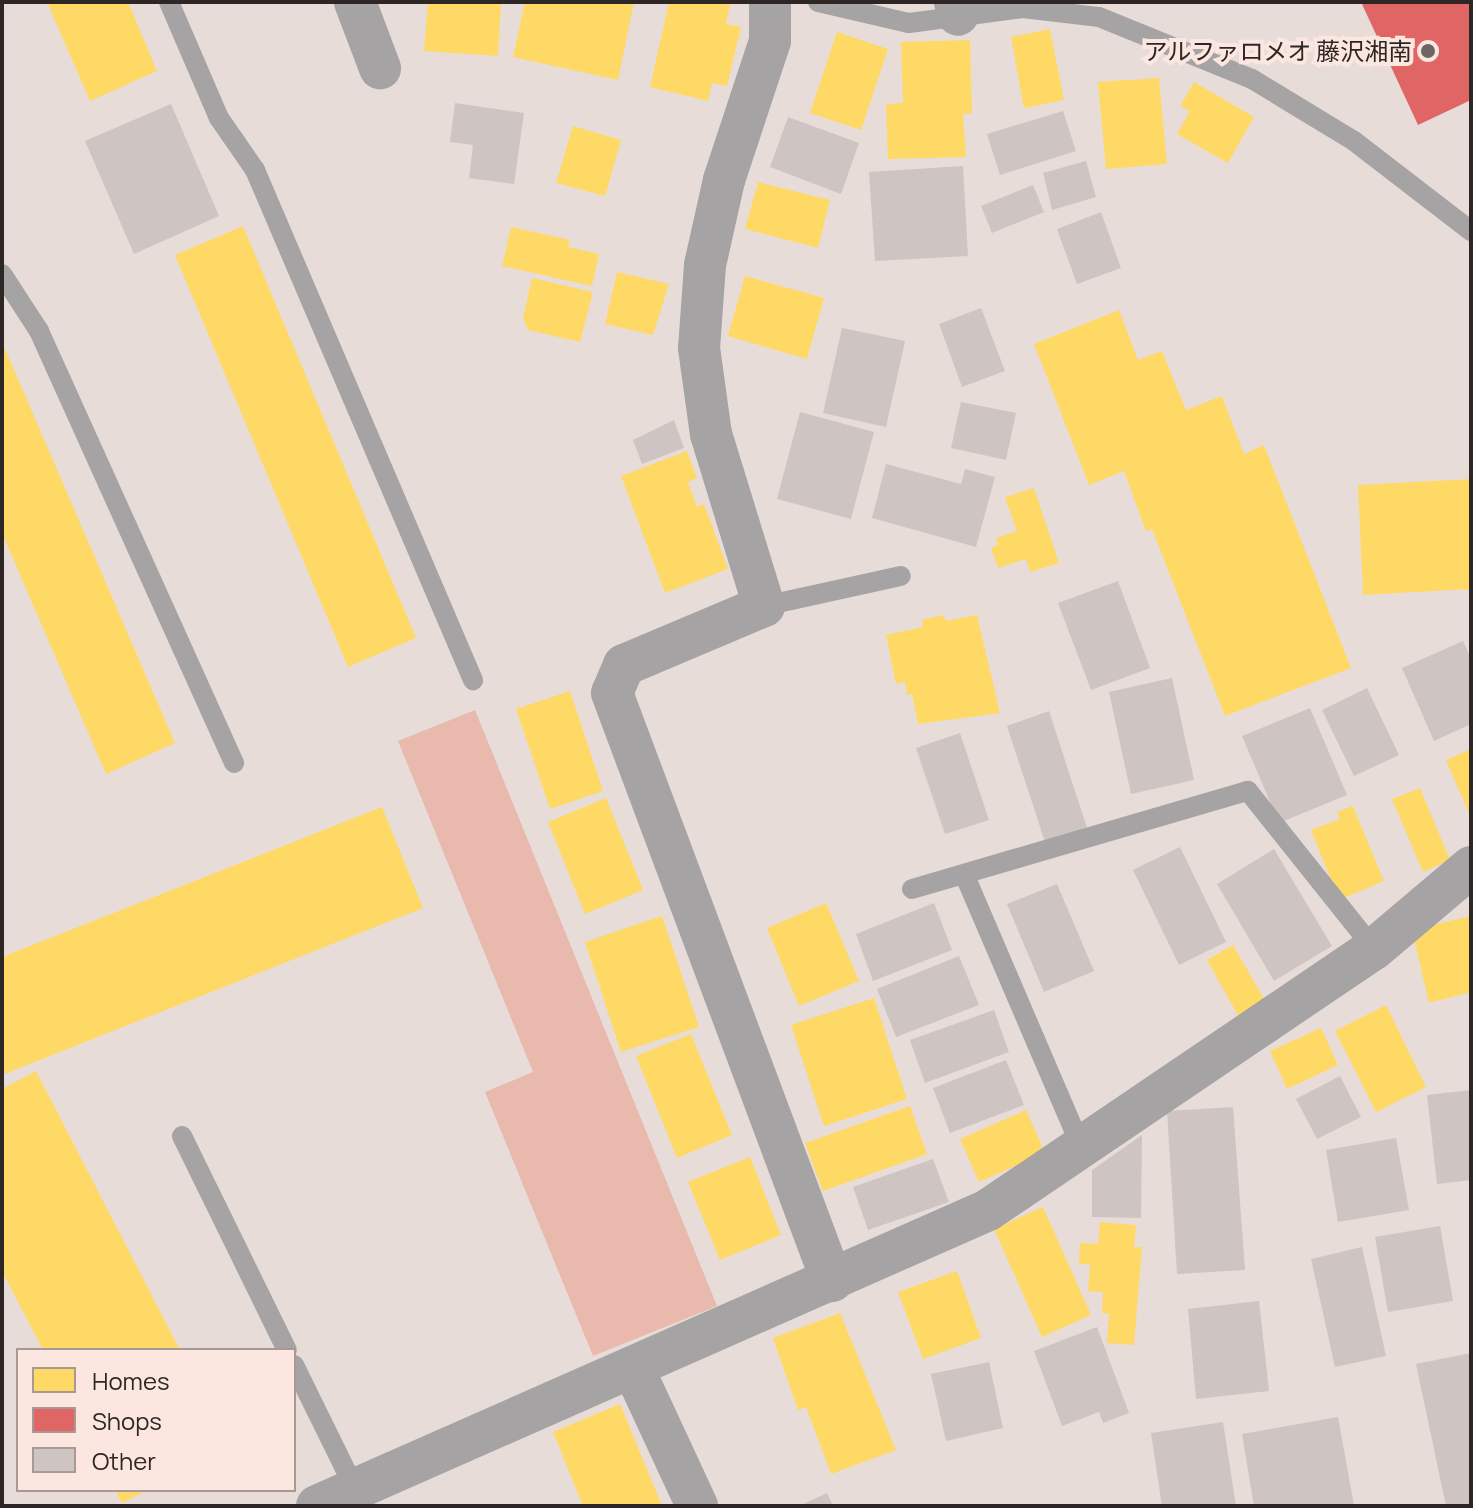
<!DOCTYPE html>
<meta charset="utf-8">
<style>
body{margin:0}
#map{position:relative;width:1473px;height:1508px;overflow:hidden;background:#e8dcd9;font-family:Manrope,"Noto Sans JP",sans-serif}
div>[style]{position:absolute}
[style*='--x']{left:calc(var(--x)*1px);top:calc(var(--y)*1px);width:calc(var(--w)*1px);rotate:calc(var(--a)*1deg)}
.green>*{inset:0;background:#e8b9ac}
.homes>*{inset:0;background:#ffd966}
.shops>*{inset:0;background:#e06666}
.building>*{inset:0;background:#cec4c2}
.lane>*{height:20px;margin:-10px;padding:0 10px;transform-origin:10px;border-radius:10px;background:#a6a3a4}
.street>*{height:42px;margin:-21px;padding:0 21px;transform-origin:21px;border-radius:21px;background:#a6a3a4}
.dots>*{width:22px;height:22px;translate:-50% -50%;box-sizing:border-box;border:4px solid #fbe6e0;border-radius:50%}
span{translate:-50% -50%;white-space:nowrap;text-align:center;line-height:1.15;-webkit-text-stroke:8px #fbe6e0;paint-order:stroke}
.poi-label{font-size:24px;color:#2e2624}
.right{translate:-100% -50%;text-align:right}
.frame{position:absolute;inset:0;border:4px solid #2e2624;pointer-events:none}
.legend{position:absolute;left:16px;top:1348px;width:280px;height:144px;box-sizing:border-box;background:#fbe6e0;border:2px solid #a99995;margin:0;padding:10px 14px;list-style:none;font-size:24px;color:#2e2624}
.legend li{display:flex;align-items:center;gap:16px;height:40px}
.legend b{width:40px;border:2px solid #a99995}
</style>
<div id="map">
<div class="green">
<i style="clip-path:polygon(475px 710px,717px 1306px,593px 1356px,485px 1092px,533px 1072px,398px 741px)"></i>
</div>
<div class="homes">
<i style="clip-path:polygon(47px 2px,128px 2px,157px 71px,90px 101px)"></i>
<i style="clip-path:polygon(428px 2px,501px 2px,498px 56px,424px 51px)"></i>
<i style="clip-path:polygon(525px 2px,634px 2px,618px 80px,513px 57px)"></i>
<i style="clip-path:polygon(669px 2px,730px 4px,726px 24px,741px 27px,727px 86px,712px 83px,708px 101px,650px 87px)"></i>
<i style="clip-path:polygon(1050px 29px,1064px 100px,1024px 108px,1011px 37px)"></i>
<i style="clip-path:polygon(837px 32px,888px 49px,861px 130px,810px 113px)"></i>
<i style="clip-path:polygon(970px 40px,972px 113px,963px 114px,966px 157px,888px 159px,886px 104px,903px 103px,901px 42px)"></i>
<i style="clip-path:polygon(1159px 78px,1167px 164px,1106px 169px,1098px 82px)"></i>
<i style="clip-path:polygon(1194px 82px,1254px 117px,1228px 163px,1177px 134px,1190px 111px,1180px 106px)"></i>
<i style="clip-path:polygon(573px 126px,621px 140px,605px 196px,556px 183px)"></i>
<i style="clip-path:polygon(758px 182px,830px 200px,818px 248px,745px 229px)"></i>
<i style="clip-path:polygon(243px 226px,416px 638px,348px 667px,175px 255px)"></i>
<i style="clip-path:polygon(511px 227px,570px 240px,568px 247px,599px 254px,592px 286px,502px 266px)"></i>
<i style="clip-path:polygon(617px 272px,669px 284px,653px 335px,605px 324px)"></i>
<i style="clip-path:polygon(745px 276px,824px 298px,807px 359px,728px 336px)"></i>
<i style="clip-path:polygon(532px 278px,593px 292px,580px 342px,528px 330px,523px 318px)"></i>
<i style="clip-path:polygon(1119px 310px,1138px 360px,1162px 351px,1186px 410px,1222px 396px,1244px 454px,1264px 445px,1351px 668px,1225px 716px,1152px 529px,1146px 531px,1124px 471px,1089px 485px,1034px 344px)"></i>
<i style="clip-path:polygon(2px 342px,175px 743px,106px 774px,2px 533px)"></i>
<i style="clip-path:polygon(687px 451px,697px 478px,688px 482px,697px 507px,704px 504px,728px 569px,665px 593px,621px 476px)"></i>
<i style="clip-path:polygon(1471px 479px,1471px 589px,1363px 595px,1358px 485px)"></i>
<i style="clip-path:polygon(1034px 488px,1059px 563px,1030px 572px,1026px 559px,998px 568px,991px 548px,998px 545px,996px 538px,1017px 531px,1005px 497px)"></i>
<i style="clip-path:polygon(944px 615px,946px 621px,977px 615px,1000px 713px,918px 724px,912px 694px,907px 695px,905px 682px,896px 684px,886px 635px,923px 627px,922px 620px)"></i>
<i style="clip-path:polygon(570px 691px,603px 791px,550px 809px,516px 709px)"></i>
<i style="clip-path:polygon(1471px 749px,1471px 818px,1446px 760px)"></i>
<i style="clip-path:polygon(1420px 788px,1450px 860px,1423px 872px,1392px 799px)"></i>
<i style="clip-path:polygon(606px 798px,643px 890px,585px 914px,548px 822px)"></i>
<i style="clip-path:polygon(1353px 806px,1384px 881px,1339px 900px,1311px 830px,1340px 819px,1337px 812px)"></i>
<i style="clip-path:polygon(382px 807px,423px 908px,2px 1075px,2px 957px)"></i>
<i style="clip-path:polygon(826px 903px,859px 981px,799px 1006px,767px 928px)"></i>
<i style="clip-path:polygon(662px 916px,699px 1027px,621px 1052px,585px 942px)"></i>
<i style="clip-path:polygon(1471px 916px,1471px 992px,1429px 1003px,1412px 930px)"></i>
<i style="clip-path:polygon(1233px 945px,1267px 1004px,1240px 1019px,1207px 960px)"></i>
<i style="clip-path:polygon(874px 998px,907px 1099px,824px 1126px,791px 1025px)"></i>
<i style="clip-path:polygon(1386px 1005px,1426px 1087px,1376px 1112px,1335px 1031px)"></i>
<i style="clip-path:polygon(1321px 1028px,1338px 1065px,1287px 1089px,1270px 1051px)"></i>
<i style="clip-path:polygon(691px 1034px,732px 1135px,677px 1158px,636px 1056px)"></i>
<i style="clip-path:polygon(36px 1071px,180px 1350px,43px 1350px,2px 1271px,2px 1089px)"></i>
<i style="clip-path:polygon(910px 1106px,927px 1154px,823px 1191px,805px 1143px)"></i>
<i style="clip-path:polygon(1026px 1110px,1045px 1153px,979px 1182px,960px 1139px)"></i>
<i style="clip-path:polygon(750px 1157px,781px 1235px,720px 1260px,688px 1182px)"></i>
<i style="clip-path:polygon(1043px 1207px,1091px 1315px,1042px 1337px,994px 1229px)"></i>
<i style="clip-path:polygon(1100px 1222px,1136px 1225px,1134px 1247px,1142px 1247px,1134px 1345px,1107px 1343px,1109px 1314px,1102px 1313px,1103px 1292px,1088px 1291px,1090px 1264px,1079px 1264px,1080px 1243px,1098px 1244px)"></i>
<i style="clip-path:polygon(957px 1271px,981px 1338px,923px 1359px,898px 1292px)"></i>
<i style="clip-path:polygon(840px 1313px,896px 1450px,831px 1474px,806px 1407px,798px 1410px,773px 1338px)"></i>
<i style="clip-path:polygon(620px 1404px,662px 1506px,583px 1506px,553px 1432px)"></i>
<i style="clip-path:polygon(115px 1490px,147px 1490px,122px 1503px)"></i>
</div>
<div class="shops">
<i style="clip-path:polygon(1361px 2px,1471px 2px,1471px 100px,1418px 125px)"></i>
</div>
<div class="building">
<i style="clip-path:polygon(455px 103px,524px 113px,514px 184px,469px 178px,473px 145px,450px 142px)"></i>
<i style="clip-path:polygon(171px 104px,219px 216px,134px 254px,85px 141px)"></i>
<i style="clip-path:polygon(1063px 111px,1076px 151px,1000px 175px,987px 134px)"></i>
<i style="clip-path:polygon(788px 117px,859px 143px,841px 194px,770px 167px)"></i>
<i style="clip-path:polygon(1086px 161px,1096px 197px,1052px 210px,1043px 173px)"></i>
<i style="clip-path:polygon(963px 166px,968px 256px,875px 261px,869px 172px)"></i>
<i style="clip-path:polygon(1033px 185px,1044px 212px,992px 233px,981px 206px)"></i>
<i style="clip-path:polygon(1101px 212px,1121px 268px,1077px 284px,1057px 229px)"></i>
<i style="clip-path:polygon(981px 308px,1005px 371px,962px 387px,939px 324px)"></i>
<i style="clip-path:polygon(842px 328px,905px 341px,886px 427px,823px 413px)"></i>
<i style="clip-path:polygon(961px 402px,1016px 413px,1006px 460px,951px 448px)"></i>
<i style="clip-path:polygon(800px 412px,874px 432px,851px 519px,777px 499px)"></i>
<i style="clip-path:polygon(674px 420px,684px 448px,642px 464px,633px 440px)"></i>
<i style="clip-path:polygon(886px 464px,961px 484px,965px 469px,995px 477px,976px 547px,872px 518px)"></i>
<i style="clip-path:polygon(1118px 581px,1150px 668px,1091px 690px,1058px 603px)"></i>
<i style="clip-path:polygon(1463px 641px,1471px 659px,1471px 724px,1434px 741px,1402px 668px)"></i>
<i style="clip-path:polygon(1172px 678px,1194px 780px,1131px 794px,1109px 692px)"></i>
<i style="clip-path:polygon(1367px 688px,1399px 755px,1354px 776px,1322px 710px)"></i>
<i style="clip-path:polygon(1310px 708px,1347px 795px,1279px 823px,1242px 736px)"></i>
<i style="clip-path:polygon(1049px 711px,1087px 828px,1045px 842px,1007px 726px)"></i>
<i style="clip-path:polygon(960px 733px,989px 820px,945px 834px,916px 748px)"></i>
<i style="clip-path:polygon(1180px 847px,1226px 942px,1179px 965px,1133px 870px)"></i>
<i style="clip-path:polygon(1274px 849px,1332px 946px,1274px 981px,1217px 884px)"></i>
<i style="clip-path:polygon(1057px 884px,1094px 971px,1044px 992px,1007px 904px)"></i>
<i style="clip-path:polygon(934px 903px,952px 950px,873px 981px,856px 934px)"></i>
<i style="clip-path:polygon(959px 956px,979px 1005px,896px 1037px,877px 989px)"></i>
<i style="clip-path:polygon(994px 1010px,1009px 1052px,925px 1083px,910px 1040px)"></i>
<i style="clip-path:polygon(1006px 1060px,1024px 1105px,950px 1133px,933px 1088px)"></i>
<i style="clip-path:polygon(1340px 1076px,1361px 1117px,1317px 1139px,1296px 1099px)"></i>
<i style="clip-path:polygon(1471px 1090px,1471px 1180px,1437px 1184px,1427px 1095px)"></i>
<i style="clip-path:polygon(1233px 1107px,1245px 1270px,1177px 1274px,1167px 1111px)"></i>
<i style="clip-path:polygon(1142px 1135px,1141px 1218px,1092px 1217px,1092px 1170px)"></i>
<i style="clip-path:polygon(1396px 1138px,1409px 1210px,1338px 1222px,1326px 1150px)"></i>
<i style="clip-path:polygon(933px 1159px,949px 1202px,868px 1230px,853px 1187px)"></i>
<i style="clip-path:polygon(1440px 1226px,1453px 1301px,1388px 1312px,1375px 1237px)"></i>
<i style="clip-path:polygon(1362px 1247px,1386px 1356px,1335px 1367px,1311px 1259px)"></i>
<i style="clip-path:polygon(1259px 1301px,1269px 1391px,1196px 1399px,1188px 1309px)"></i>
<i style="clip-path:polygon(1097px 1327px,1129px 1413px,1103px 1423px,1099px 1412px,1062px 1426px,1034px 1351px)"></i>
<i style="clip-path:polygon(1471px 1353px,1471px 1505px,1446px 1506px,1416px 1364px)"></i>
<i style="clip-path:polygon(989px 1362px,1003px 1428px,946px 1441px,931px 1374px)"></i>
<i style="clip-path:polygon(1338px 1417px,1354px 1506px,1254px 1506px,1242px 1434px)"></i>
<i style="clip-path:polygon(1223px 1422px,1236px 1506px,1162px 1506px,1151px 1433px)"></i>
<i style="clip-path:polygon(827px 1493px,833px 1506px,799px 1506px)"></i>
</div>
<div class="lane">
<i style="--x:169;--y:2;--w:126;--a:66.7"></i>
<i style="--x:219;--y:118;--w:63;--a:55.3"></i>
<i style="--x:255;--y:170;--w:555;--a:66.86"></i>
<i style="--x:818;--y:2;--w:93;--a:13"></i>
<i style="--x:909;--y:23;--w:115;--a:-7.5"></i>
<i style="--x:1023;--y:8;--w:77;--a:6.8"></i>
<i style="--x:1099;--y:17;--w:165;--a:22.1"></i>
<i style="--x:1252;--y:79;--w:119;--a:31.3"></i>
<i style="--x:1354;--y:141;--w:148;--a:37.6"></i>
<i style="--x:2;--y:274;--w:68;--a:57"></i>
<i style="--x:39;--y:331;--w:474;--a:65.7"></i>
<i style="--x:764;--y:606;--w:140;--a:-12.4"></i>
<i style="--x:965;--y:876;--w:295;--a:66.8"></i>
<i style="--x:912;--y:889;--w:350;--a:-16.3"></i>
<i style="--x:1248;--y:791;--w:202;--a:51.4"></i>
<i style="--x:182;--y:1136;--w:238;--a:63.9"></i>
<i style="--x:294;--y:1365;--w:138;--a:63.8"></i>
</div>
<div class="street">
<i style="--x:355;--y:2;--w:71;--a:69.3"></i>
<i style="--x:770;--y:2;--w:39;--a:90"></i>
<i style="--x:770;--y:41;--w:146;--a:108.3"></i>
<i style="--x:724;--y:180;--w:87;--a:102.6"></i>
<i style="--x:705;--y:265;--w:83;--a:94.1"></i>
<i style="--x:699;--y:348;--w:87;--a:82.1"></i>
<i style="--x:711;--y:434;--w:180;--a:72.9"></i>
<i style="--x:764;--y:606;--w:152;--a:157.1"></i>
<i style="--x:624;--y:665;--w:30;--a:113"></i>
<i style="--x:612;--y:693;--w:628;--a:69.49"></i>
<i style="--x:955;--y:2;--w:13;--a:77"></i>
<i style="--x:634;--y:1370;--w:150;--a:65.1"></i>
<i style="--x:317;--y:1506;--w:733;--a:-23.8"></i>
<i style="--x:988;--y:1210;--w:466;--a:-34.1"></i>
<i style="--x:1374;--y:949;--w:127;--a:-40.2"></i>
</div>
<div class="dots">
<i style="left:1428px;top:51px;background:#6f6663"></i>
</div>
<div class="poi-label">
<span class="right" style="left:1412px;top:51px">アルファロメオ 藤沢湘南</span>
</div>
<div class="frame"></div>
<ul class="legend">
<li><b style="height:22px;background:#ffd966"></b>Homes</li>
<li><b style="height:22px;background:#e06666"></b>Shops</li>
<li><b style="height:22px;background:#cec4c2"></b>Other</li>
</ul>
</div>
